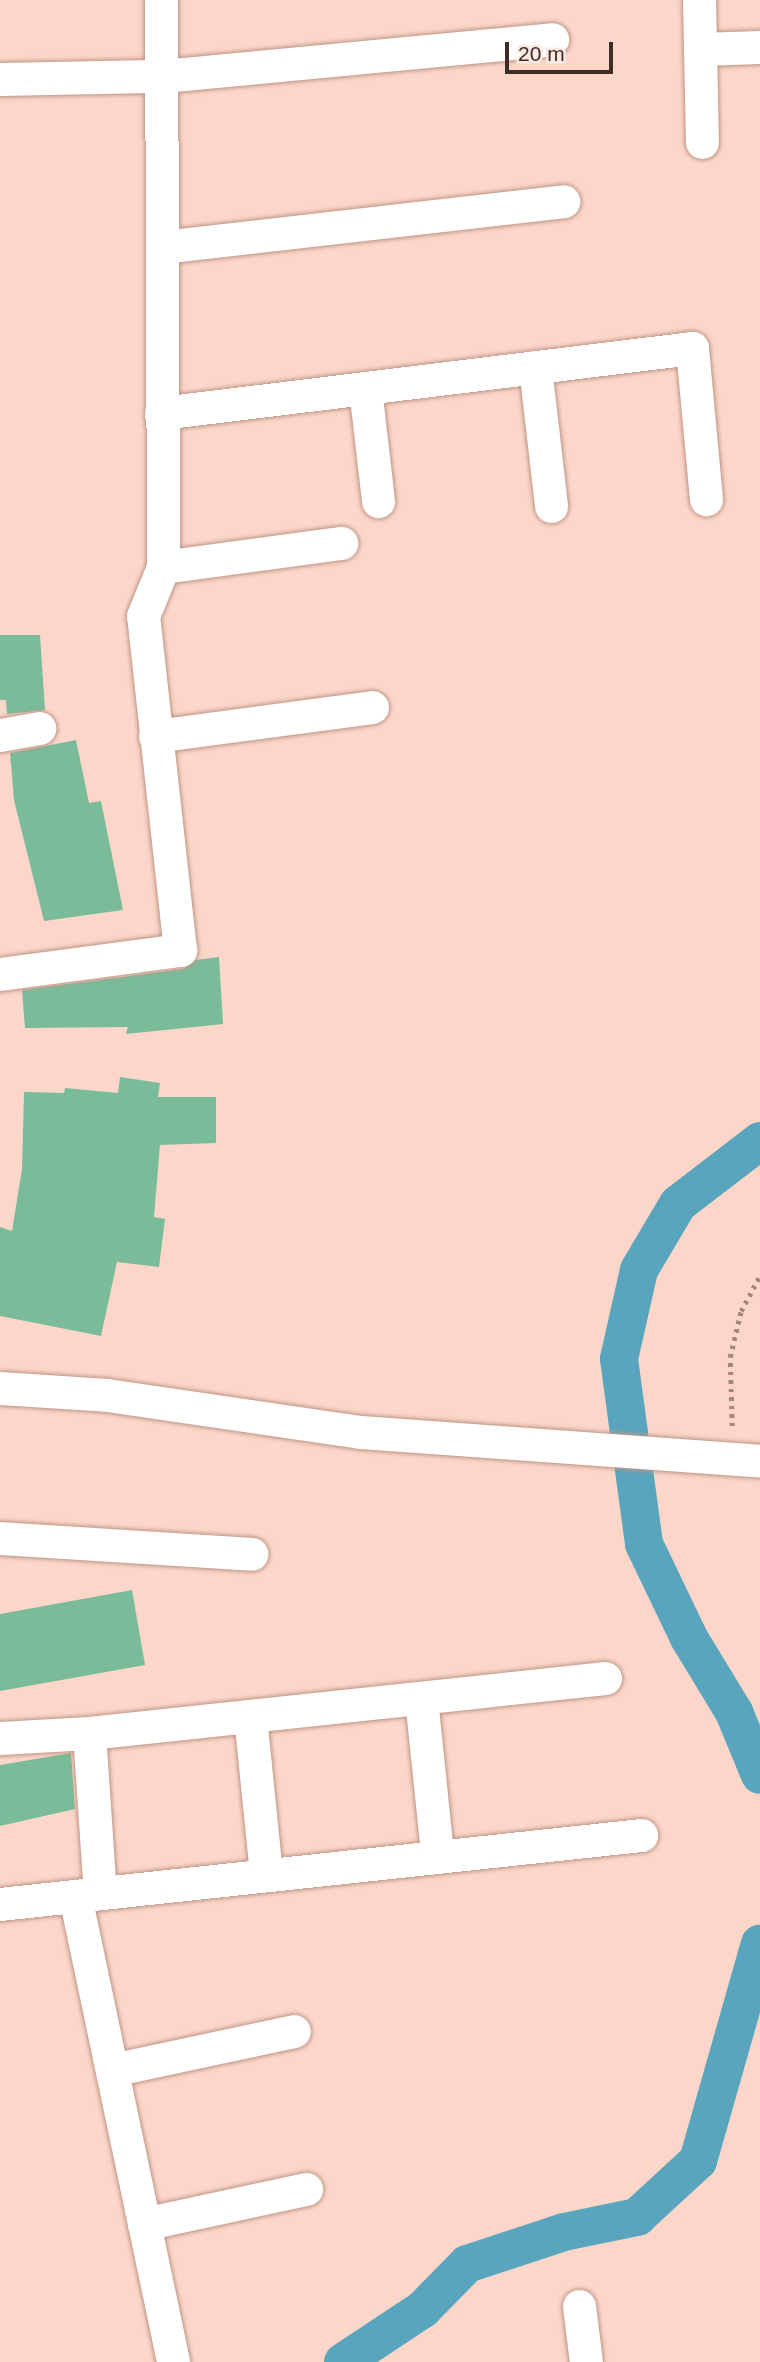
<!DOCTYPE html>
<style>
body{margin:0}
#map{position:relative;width:760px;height:2362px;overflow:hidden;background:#fcd7c9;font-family:Arial,sans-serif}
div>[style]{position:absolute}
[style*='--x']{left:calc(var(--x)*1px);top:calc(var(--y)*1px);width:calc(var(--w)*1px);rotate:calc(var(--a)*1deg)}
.canal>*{height:38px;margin:-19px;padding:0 19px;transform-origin:19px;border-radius:19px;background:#5aa5be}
.building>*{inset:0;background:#7abb9a}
.path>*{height:4.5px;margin-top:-2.25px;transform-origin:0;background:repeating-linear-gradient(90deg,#a3877c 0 3.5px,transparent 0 8.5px)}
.roads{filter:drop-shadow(0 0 2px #c09585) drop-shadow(0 0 2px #c09585)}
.street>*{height:33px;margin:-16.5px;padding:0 16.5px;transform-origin:16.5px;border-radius:16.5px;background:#fff}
span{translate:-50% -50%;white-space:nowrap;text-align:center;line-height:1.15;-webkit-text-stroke:5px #fce9e2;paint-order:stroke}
.scale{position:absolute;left:505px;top:42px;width:108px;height:32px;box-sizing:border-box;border:4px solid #3e2c26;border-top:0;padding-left:9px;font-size:21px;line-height:24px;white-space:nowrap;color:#3e2c26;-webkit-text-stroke:5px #fce9e2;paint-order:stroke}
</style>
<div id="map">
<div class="canal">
<i style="--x:760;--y:1141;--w:103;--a:142.5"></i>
<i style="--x:678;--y:1204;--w:77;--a:120.6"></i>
<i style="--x:639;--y:1270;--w:91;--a:102.7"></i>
<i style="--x:619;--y:1359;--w:187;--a:82.3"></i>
<i style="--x:644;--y:1544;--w:104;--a:64.4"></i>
<i style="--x:689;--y:1638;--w:87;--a:58.7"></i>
<i style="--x:734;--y:1712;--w:68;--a:67.6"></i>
<i style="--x:343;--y:2362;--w:96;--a:-33.5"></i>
<i style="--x:423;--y:2309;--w:63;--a:-45.6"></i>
<i style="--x:467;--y:2264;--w:102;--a:-18.3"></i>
<i style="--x:564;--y:2232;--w:75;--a:-11.6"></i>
<i style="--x:637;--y:2217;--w:83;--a:-42.6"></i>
<i style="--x:698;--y:2161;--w:226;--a:-74.1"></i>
</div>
<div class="building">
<i style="clip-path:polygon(0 635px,40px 635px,45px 710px,7px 714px,6px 700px,0 700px)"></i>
<i style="clip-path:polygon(76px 740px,89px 803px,101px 801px,123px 910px,44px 921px,14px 800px,10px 753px)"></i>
<i style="clip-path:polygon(219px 957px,223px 1024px,126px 1034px,128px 1027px,25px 1028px,22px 990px,183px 969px,196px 960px)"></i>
<i style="clip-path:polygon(120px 1077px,160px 1083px,158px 1097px,216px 1097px,216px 1143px,160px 1145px,154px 1217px,165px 1219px,159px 1267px,117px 1262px,101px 1336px,0 1316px,0 1227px,12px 1231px,22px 1169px,24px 1092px,64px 1093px,65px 1088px,118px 1093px)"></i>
<i style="clip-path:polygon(132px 1590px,145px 1665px,0 1691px,0 1614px)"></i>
<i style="clip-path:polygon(71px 1753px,75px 1809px,0 1826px,0 1765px)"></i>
</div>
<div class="path">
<i style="--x:732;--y:1426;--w:69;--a:-91.7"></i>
<i style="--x:730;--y:1357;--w:47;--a:-76.6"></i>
<i style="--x:741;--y:1311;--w:40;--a:-62"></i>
</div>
<div class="roads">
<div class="street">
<i style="--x:699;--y:0;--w:142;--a:88.8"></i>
<i style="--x:700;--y:49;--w:60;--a:-1.9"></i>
<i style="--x:0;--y:79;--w:163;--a:-1.1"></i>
<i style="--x:163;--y:76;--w:391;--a:-5.4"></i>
<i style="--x:162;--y:247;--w:404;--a:-6.5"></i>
<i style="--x:535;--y:367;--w:140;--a:83.4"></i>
<i style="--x:365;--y:388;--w:114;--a:83.4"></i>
<i style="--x:161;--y:413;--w:535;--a:-6.98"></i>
<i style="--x:692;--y:348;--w:152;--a:84.7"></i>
<i style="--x:163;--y:567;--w:180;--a:-7.7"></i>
<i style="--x:0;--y:735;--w:40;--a:-10"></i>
<i style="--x:155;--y:736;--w:219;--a:-7.6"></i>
<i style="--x:0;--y:974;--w:182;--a:-7.6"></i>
<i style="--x:180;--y:950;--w:336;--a:-96.3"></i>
<i style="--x:143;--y:616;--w:53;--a:-67.8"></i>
<i style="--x:163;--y:567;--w:567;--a:-90.2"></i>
<i style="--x:0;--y:1388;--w:107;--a:3.7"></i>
<i style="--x:107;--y:1395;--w:256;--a:8.3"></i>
<i style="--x:360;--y:1432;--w:401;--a:4.1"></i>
<i style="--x:0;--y:1538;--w:252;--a:3.6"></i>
<i style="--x:421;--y:1698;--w:157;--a:84.1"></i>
<i style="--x:250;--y:1716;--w:159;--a:84.2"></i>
<i style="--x:89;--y:1733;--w:160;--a:86.1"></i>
<i style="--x:0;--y:1738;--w:89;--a:-3.2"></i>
<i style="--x:89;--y:1733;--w:519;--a:-6.08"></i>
<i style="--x:75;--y:1896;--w:476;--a:78.1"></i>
<i style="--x:0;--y:1904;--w:645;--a:-6.14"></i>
<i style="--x:112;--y:2070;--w:186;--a:-12.1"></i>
<i style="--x:144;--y:2224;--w:166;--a:-12.2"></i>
<i style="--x:579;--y:2306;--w:56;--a:82.9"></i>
</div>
</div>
<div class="scale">20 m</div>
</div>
